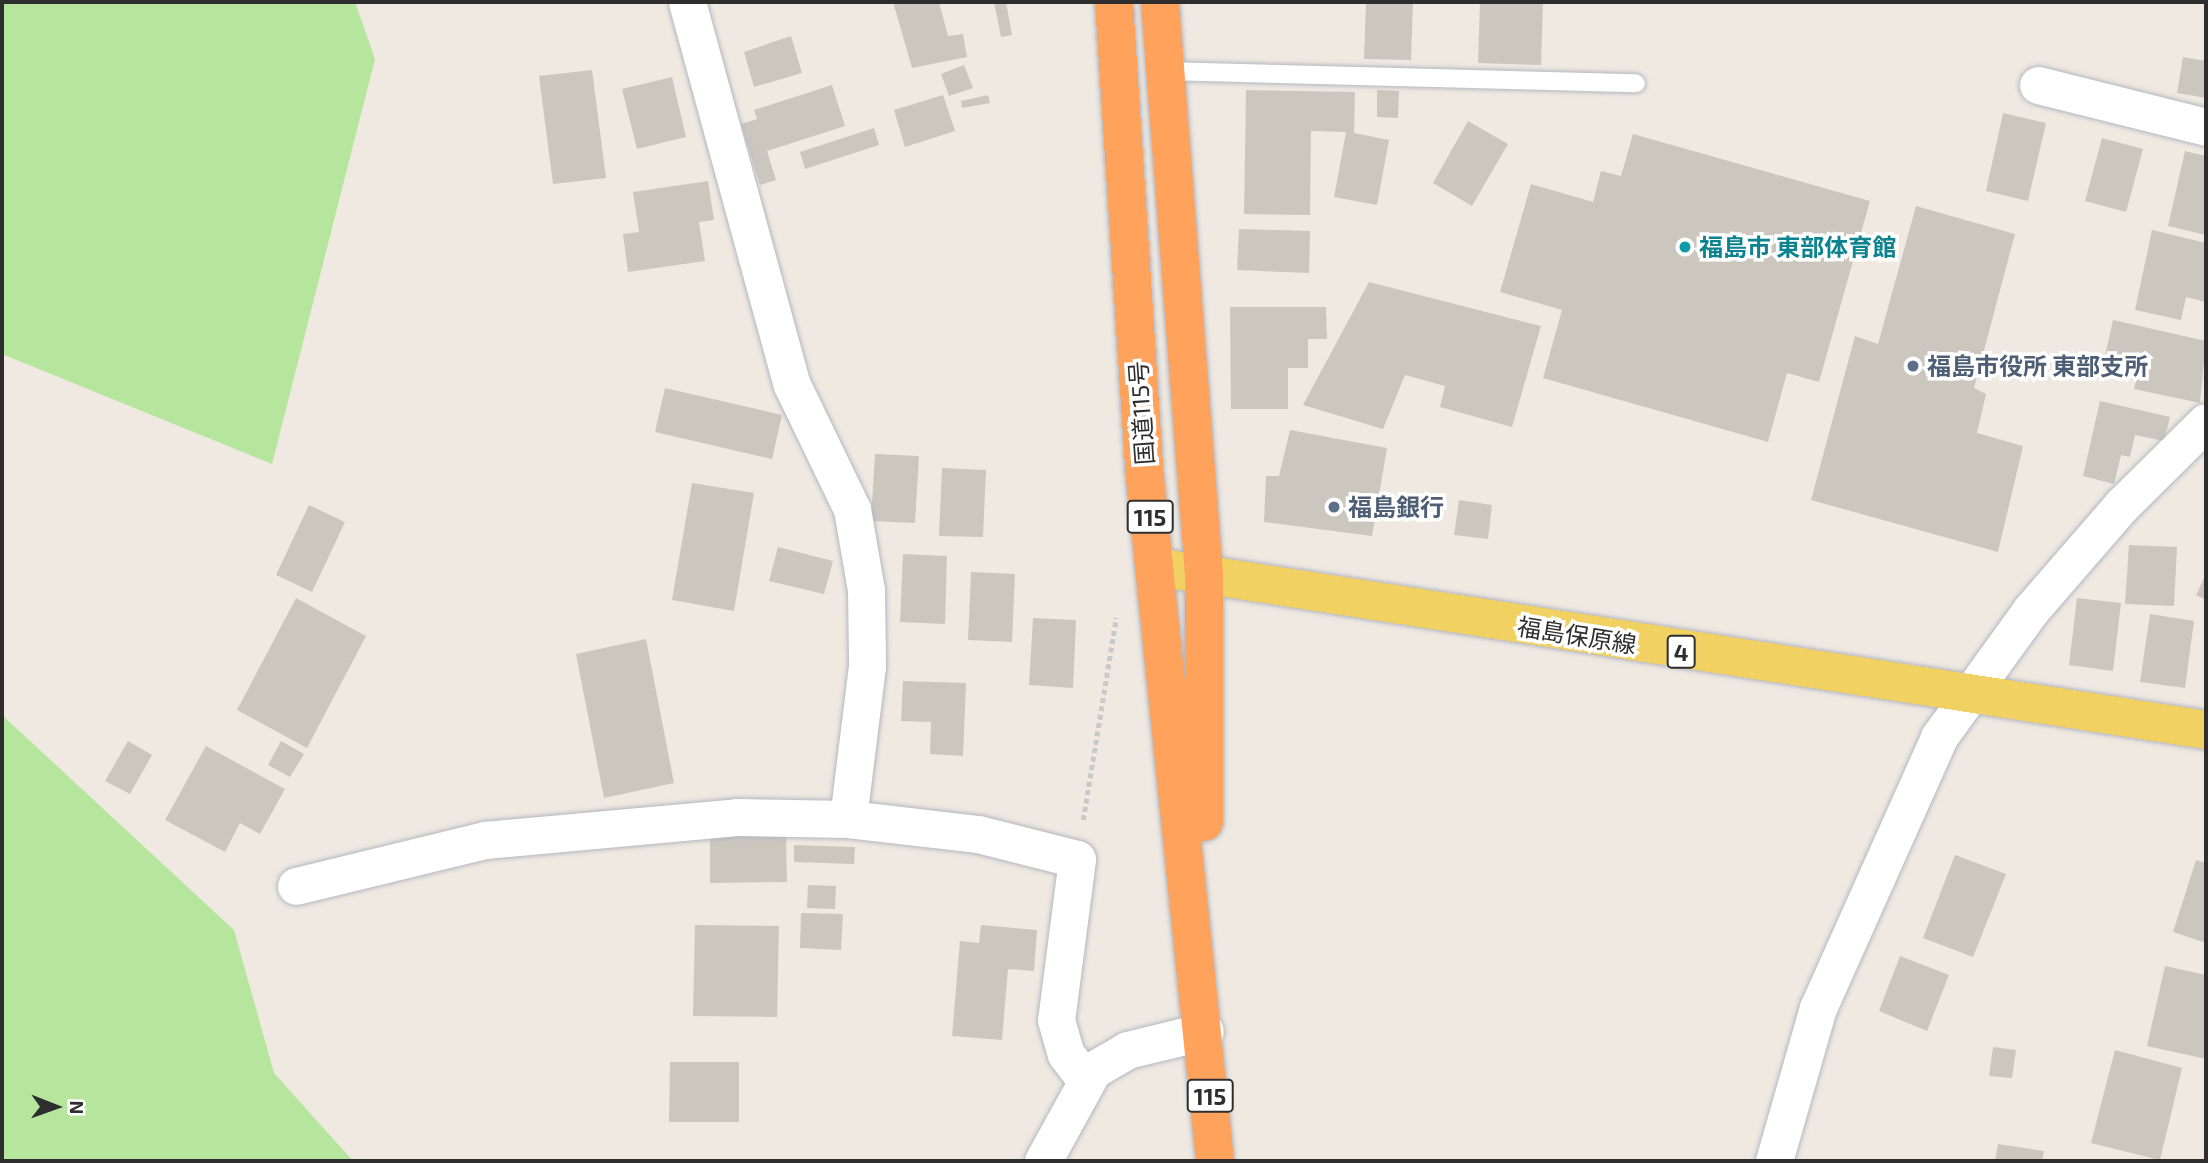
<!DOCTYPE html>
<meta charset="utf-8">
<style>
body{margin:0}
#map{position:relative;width:2208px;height:1163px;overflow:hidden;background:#efe9e1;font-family:"Exo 2","Noto Sans JP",sans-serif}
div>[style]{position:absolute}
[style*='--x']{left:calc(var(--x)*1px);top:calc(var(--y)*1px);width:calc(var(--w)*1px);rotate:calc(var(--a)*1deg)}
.green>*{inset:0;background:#b6e59e}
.building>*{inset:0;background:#cbc7bf}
.path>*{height:4.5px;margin-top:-2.25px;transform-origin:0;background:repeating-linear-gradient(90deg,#c9c9c9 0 5px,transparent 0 8.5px)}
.roads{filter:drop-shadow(0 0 2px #b4b7c1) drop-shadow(0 0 2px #b4b7c1)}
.lane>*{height:18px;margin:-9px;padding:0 9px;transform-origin:9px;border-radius:9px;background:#fff}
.street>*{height:37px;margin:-18.5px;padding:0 18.5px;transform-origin:18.5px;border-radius:18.5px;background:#fff}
.primary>*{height:38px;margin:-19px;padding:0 19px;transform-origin:19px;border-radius:19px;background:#f2d163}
.highway>*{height:38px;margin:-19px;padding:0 19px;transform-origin:19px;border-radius:19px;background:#ffa35c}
.dots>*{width:19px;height:19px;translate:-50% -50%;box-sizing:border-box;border:4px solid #fff;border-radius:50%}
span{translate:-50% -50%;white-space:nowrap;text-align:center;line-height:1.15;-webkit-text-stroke:7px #fff;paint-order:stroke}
.shield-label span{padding:2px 5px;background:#fff;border:2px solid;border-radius:5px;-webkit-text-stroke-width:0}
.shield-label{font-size:23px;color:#2e2e2e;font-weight:700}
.culture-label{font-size:24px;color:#0d838f;font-weight:700}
.left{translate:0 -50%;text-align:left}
.service-label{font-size:24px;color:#4e5e75;font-weight:700}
.street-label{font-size:24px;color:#2e2e2e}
.frame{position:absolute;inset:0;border:4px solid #2e2e2e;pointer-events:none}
.north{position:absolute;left:21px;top:1072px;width:70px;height:70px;-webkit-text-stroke:5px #fff;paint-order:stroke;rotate:91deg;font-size:19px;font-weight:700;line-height:28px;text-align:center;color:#2e2e2e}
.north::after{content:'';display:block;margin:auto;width:24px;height:32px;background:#2e2e2e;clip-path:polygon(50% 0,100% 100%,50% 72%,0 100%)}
</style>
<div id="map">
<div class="green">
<i style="clip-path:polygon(2px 2px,355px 2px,375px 59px,272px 464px,2px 354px)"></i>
<i style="clip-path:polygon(2px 715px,234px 930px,274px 1073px,353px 1161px,2px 1161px)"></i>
</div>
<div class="building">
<i style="clip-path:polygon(893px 2px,939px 2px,948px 36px,963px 34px,967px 57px,912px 68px)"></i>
<i style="clip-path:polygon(994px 2px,1006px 2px,1012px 35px,1001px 37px)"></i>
<i style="clip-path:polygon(1366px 2px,1413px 2px,1411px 60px,1364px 59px)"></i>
<i style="clip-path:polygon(1480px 2px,1543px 2px,1541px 65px,1478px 63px)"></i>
<i style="clip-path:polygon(791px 36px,802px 73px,754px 87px,744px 52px)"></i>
<i style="clip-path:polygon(2183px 57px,2206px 61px,2206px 98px,2177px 93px)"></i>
<i style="clip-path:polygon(964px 65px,973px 88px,949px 96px,941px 74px)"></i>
<i style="clip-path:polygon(592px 70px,606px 178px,553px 184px,539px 76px)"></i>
<i style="clip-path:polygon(672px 77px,686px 137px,637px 149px,622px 89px)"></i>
<i style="clip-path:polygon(832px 85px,845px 126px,767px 151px,776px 180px,760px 185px,741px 124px,757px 119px,754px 110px)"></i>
<i style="clip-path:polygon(1246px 90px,1355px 92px,1354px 133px,1389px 140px,1377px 205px,1334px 197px,1346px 132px,1311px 131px,1310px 215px,1244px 214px)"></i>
<i style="clip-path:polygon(1377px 90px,1399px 91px,1398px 118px,1377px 117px)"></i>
<i style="clip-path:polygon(943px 95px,955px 131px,905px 147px,894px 110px)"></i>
<i style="clip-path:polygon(988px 95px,990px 103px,962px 108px,961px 101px)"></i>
<i style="clip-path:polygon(2003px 113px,2046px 123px,2028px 201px,1986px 191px)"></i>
<i style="clip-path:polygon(1468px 121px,1508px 144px,1472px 206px,1433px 183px)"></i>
<i style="clip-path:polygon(874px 128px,879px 145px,805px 169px,800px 152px)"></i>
<i style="clip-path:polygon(1633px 134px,1870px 201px,1819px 382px,1787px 373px,1768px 442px,1543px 378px,1562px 310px,1500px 292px,1531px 184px,1593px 202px,1601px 171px,1621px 176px)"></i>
<i style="clip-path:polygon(2102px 138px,2143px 149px,2126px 212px,2085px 201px)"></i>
<i style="clip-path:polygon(2185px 151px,2206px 156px,2206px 235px,2168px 226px)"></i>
<i style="clip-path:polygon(708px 181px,714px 220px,699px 222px,705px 261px,628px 272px,623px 234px,639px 232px,633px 192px)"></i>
<i style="clip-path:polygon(1916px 206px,2015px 234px,1974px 388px,1986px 394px,1977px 433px,2023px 446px,1998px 552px,1811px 500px,1855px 336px,1878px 344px)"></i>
<i style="clip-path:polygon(1239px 229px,1310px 231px,1309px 273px,1237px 270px)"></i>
<i style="clip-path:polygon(2152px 230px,2206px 243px,2206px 302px,2186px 297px,2181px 320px,2135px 310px)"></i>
<i style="clip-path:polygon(1369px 282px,1541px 326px,1512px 427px,1440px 407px,1445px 386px,1405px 375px,1383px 429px,1303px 405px)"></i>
<i style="clip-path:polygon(1230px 307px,1326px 307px,1327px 339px,1308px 339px,1308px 368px,1288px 368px,1288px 409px,1231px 409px)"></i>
<i style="clip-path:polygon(2113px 320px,2206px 341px,2200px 403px,2134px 389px,2139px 367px,2104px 360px)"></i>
<i style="clip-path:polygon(665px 388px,782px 415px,772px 459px,655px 432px)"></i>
<i style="clip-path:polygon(2100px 401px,2170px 417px,2164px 441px,2135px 435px,2130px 457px,2121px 455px,2114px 484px,2083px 476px)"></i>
<i style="clip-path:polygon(1290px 430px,1387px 448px,1372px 536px,1264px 522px,1266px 476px,1279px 476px)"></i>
<i style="clip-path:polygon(875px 454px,919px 456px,915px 523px,871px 521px)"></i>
<i style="clip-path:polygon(942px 468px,986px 470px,983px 537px,939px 536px)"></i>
<i style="clip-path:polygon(692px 483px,754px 493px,734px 611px,672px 600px)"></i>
<i style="clip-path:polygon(1459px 500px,1492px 505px,1488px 539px,1454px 535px)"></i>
<i style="clip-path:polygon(309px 505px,345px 522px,312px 592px,276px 575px)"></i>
<i style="clip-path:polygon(2129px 545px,2177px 547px,2174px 606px,2125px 604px)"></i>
<i style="clip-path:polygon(778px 547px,833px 561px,824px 594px,769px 581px)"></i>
<i style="clip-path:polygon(903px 554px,947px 556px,945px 624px,900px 622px)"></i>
<i style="clip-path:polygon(971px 572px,1015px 574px,1012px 642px,968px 640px)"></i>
<i style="clip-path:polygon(2206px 574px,2206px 600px,2196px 595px)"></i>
<i style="clip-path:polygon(296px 598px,366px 636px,307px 748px,237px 710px)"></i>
<i style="clip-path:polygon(2077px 598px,2121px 603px,2113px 671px,2069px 665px)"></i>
<i style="clip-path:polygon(2150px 614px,2194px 621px,2185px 688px,2140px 682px)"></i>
<i style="clip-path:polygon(1033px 618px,1076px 620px,1073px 688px,1029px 685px)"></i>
<i style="clip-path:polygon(646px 639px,674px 783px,604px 798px,576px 654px)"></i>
<i style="clip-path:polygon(903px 681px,966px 683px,963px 756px,930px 754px,931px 722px,901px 721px)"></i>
<i style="clip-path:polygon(128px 741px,152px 755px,130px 794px,105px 781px)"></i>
<i style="clip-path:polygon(281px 741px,304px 754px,290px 777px,268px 765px)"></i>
<i style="clip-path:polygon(206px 746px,285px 789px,260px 834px,240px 823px,225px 852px,165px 820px)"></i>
<i style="clip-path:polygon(786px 834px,787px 882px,710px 883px,710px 835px)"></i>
<i style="clip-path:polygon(794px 845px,855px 847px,854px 864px,794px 862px)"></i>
<i style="clip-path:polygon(1955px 855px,2006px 874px,1973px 957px,1923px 938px)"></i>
<i style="clip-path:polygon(2196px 860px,2206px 863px,2206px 943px,2173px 932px)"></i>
<i style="clip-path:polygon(808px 885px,836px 886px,835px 909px,807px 908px)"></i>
<i style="clip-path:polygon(801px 913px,843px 914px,841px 950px,800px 948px)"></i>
<i style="clip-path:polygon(695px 925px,779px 926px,777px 1017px,693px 1016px)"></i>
<i style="clip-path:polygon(981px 925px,1037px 930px,1034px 971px,1008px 969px,1002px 1040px,952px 1036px,960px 941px,979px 943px)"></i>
<i style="clip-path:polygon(1900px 956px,1949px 975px,1927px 1031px,1879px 1011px)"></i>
<i style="clip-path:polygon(2165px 966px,2206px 975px,2206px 1059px,2147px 1046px)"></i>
<i style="clip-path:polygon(1993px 1047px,2016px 1050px,2012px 1078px,1989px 1076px)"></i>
<i style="clip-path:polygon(2115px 1050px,2182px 1068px,2160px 1160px,2091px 1143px)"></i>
<i style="clip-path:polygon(670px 1062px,739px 1062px,739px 1122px,669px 1122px)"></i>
<i style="clip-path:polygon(1998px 1144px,2044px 1151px,2042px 1161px,1995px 1161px)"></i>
</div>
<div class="path">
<i style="--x:1083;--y:820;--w:205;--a:-80.7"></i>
</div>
<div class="roads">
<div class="lane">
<i style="--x:1164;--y:71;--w:472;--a:1.5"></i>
</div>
<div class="street">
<i style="--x:687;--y:2;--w:397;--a:74.7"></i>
<i style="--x:792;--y:385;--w:138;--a:64.2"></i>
<i style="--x:852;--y:509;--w:82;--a:80.2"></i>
<i style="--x:866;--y:590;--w:76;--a:89.2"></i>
<i style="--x:867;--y:666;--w:154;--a:97.1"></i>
<i style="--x:2038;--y:85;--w:173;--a:14"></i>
<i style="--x:296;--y:886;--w:195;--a:-13.7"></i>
<i style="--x:485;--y:840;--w:253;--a:-5.2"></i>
<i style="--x:737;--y:817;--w:111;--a:1"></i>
<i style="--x:848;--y:819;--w:131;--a:6.6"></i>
<i style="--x:978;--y:834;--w:102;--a:14.2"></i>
<i style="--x:1077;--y:859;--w:162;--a:97.4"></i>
<i style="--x:1056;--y:1020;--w:35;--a:74"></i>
<i style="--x:1066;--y:1054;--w:34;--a:53"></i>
<i style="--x:1043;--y:1161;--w:104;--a:-61.2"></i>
<i style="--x:1093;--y:1070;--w:39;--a:-30"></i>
<i style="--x:1127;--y:1050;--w:80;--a:-13.7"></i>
<i style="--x:1774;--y:1161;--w:159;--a:-74"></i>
<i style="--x:1818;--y:1008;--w:297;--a:-65.9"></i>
<i style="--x:1939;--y:737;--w:157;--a:-54.1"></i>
<i style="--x:2031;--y:610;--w:139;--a:-49.1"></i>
<i style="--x:2122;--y:505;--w:118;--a:-44.7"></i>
</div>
<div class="primary">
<i style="--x:1156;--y:567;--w:1063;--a:8.82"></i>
</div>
<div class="highway">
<i style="--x:1114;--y:2;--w:477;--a:86.3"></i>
<i style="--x:1145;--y:478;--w:687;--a:84.15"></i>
<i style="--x:1160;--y:2;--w:575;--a:85.61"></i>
<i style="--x:1204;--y:575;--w:247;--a:90"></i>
</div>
</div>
<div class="dots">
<i style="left:1685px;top:247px;background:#0f9aa8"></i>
<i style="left:1913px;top:366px;background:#5c6f8a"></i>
<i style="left:1334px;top:507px;background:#5c6f8a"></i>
</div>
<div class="shield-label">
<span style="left:1150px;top:517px">115</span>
<span style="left:1681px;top:652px">4</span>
<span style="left:1210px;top:1096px">115</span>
</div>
<div class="culture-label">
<span class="left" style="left:1699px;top:247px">福島市 東部体育館</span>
</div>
<div class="service-label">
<span class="left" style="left:1927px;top:366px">福島市役所 東部支所</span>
<span class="left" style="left:1348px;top:507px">福島銀行</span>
</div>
<div class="street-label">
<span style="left:1141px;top:413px;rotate:-94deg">国道115号</span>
<span style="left:1577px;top:635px;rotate:9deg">福島保原線</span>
</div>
<div class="frame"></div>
<div class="north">N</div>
</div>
